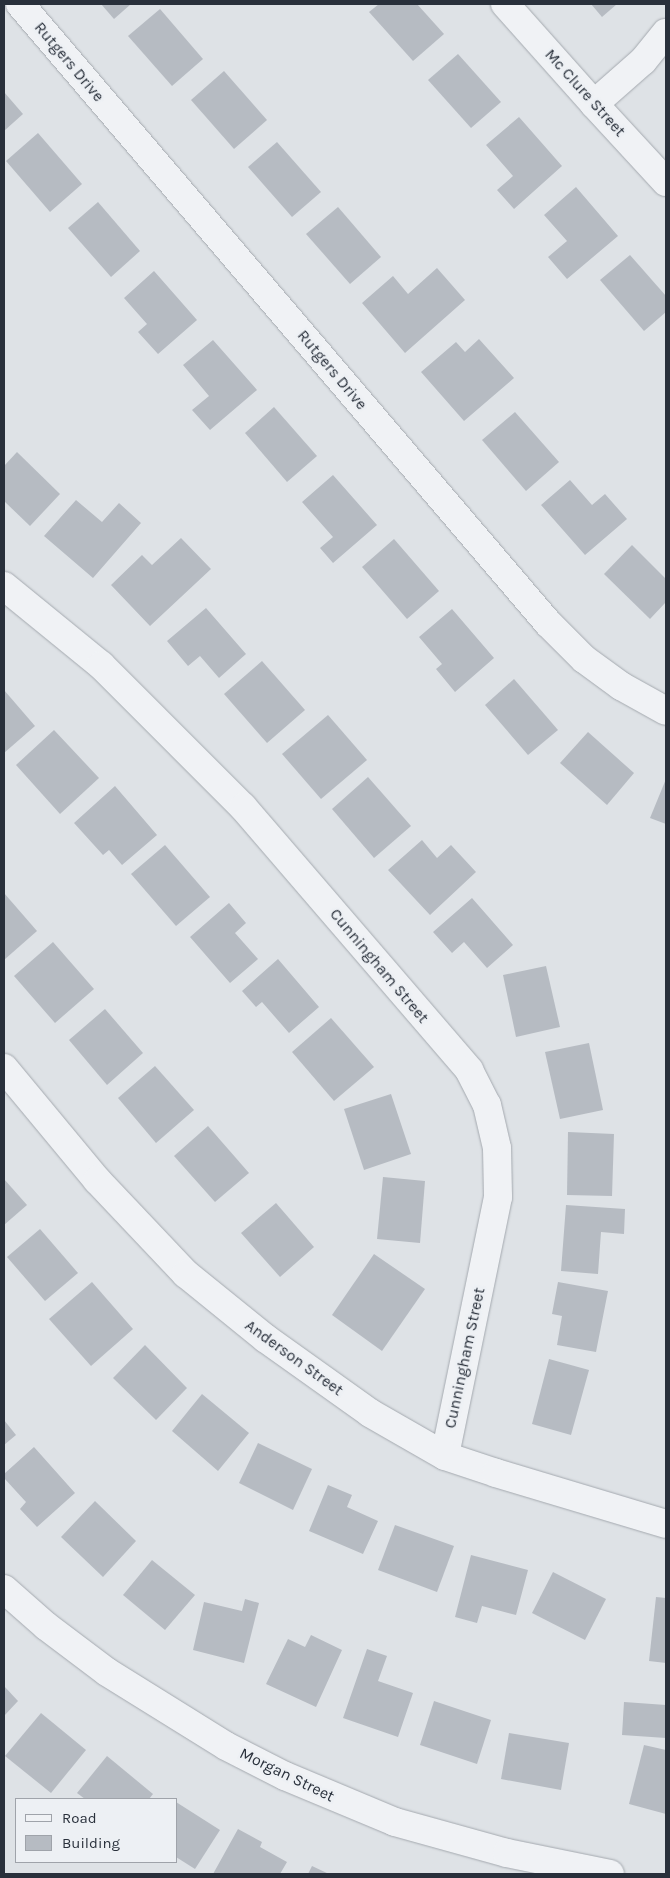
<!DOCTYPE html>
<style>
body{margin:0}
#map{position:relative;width:670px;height:1878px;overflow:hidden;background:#dee2e6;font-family:Karla,sans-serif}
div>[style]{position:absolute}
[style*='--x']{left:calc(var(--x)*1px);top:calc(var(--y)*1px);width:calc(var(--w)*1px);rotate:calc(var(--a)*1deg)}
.building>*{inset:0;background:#b6bbc2}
.roads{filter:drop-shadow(0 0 1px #a4a9af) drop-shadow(0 0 1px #a4a9af)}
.minor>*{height:28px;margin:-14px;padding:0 14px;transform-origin:14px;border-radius:14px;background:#f0f2f5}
span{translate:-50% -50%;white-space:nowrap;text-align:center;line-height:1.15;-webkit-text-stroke:5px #edf0f4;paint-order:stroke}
.street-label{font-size:16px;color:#29303b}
.frame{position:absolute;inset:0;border:5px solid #29303b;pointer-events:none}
.legend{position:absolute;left:15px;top:1798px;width:162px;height:65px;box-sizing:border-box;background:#edf0f4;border:1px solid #9fa3aa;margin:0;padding:6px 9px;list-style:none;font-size:15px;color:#29303b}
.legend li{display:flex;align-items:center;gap:10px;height:25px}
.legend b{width:25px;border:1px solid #9fa3aa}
</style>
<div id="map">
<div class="building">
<i style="clip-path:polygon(101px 4px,131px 4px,114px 19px)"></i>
<i style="clip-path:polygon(379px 4px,417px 4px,444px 34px,413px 61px,369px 12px)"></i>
<i style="clip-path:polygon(591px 4px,617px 4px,602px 17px)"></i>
<i style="clip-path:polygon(160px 9px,203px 59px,172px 86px,128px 36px)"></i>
<i style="clip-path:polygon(458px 54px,501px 102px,471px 128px,428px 80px)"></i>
<i style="clip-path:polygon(224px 71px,267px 120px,234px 149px,191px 100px)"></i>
<i style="clip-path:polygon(4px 92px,23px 114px,4px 131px)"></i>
<i style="clip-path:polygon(519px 117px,562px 166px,514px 209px,497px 190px,513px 176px,486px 145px)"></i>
<i style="clip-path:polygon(38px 133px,82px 184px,50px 212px,6px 161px)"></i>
<i style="clip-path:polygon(277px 142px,321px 192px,292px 217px,248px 167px)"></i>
<i style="clip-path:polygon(576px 187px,618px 236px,567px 279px,548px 257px,567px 241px,544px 215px)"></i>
<i style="clip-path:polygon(98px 202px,140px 251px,111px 277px,68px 228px)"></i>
<i style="clip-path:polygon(338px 207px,381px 257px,350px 284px,306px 234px)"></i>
<i style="clip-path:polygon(630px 255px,666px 296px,666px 312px,644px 331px,600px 280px)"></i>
<i style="clip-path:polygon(437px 268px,465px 300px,405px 353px,362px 303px,393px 276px,408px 294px)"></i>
<i style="clip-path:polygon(154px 271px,197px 320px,158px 354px,138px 332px,147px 324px,124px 298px)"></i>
<i style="clip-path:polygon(479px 339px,514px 378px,464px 421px,421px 372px,456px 342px,465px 352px)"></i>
<i style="clip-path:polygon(213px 340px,257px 390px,210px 430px,192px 410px,209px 396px,183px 365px)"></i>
<i style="clip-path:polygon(274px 407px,317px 456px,287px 482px,245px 433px)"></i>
<i style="clip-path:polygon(515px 412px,559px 462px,526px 491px,482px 440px)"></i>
<i style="clip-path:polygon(17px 452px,60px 494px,30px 526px,4px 501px,4px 466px)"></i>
<i style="clip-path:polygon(333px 475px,377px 525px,333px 563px,320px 548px,333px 537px,302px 502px)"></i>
<i style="clip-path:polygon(570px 480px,592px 505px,605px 494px,627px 519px,585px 555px,541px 505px)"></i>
<i style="clip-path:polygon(76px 500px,102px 522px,119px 503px,141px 523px,93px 578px,44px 536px)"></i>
<i style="clip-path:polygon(181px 538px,211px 569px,150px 626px,111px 585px,142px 555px,152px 565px)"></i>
<i style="clip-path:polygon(394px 539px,439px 591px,407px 619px,362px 567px)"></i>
<i style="clip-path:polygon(632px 545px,666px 579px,666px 602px,650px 619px,604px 574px)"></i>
<i style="clip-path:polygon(206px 608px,246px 654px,219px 678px,200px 656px,188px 666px,167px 641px)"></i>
<i style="clip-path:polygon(452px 609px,494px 658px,455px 692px,436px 669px,442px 664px,419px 637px)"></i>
<i style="clip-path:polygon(262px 661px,305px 710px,267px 743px,224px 694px)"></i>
<i style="clip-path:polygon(514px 679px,558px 730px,528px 755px,485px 705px)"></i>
<i style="clip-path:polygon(4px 690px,35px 726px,4px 753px)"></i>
<i style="clip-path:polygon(328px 715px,367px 760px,321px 799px,282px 754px)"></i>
<i style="clip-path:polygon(54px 730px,99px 778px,60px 814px,16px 765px)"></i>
<i style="clip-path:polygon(588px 732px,634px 773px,607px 805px,560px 763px)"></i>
<i style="clip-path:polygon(368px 777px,411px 826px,374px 858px,332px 809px)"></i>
<i style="clip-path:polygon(666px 779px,666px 824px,650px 818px)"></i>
<i style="clip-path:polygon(115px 786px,157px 835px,122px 865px,109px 850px,103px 855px,74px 823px)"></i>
<i style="clip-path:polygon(422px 840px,437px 858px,451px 845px,476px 872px,430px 915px,388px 870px)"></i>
<i style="clip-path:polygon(165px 845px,210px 897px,176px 926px,131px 874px)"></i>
<i style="clip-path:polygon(4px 893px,37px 931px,4px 960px)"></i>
<i style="clip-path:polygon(472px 898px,513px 945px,487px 968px,464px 942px,452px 953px,433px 932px)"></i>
<i style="clip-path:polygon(229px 903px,246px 923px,235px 933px,258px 959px,230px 983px,190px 937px)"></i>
<i style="clip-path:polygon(53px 942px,94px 989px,55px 1023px,14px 976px)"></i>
<i style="clip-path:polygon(278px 959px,319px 1007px,289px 1033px,262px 1002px,256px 1007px,242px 991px)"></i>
<i style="clip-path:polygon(546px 966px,560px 1027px,516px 1037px,503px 975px)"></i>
<i style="clip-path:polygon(105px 1009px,143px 1053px,107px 1085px,69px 1040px)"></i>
<i style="clip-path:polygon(331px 1018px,374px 1067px,334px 1101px,292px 1052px)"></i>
<i style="clip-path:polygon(589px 1043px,603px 1110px,560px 1119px,545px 1052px)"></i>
<i style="clip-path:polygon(155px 1066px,194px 1110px,156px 1143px,118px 1098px)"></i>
<i style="clip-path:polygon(391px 1094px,411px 1154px,364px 1170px,344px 1109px)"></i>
<i style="clip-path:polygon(208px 1126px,249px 1173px,215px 1202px,174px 1156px)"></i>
<i style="clip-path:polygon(568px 1132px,614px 1134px,612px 1196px,567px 1195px)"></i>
<i style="clip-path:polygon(383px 1177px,425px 1181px,420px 1243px,377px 1239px)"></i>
<i style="clip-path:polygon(4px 1179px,27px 1205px,4px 1225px)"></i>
<i style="clip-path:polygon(276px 1203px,314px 1247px,280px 1277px,241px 1233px)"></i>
<i style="clip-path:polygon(566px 1205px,625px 1209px,624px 1234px,601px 1232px,598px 1274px,561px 1271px)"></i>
<i style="clip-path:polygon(40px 1229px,78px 1273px,45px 1301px,7px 1257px)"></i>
<i style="clip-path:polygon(374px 1254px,425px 1289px,382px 1351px,332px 1315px)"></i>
<i style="clip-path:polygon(92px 1282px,133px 1329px,91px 1366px,49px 1319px)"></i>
<i style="clip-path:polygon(558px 1282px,608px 1291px,596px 1352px,557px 1345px,562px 1316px,552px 1314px)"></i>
<i style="clip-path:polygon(145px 1345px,187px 1388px,156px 1420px,113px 1378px)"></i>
<i style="clip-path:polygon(549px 1359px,589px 1370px,571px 1435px,532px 1424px)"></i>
<i style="clip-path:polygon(202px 1394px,249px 1433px,218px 1471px,172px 1431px)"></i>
<i style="clip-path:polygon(4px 1420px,16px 1435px,4px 1445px)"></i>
<i style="clip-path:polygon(258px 1443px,312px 1469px,293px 1510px,239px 1483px)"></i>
<i style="clip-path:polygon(34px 1447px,75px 1493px,37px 1527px,20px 1509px,26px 1502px,4px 1478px,4px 1474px)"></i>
<i style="clip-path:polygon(328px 1485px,352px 1495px,347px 1507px,378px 1521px,363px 1554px,309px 1531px)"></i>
<i style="clip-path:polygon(95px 1501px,136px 1541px,103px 1577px,61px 1537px)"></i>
<i style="clip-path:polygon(395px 1525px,454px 1546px,437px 1592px,378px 1570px)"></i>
<i style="clip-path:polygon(471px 1555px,528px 1570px,516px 1615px,482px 1606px,477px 1623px,455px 1617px)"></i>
<i style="clip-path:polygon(152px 1560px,195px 1595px,165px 1630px,123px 1595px)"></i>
<i style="clip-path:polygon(553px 1572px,606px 1599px,585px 1640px,532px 1613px)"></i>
<i style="clip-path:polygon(656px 1597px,666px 1598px,666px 1663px,649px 1661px)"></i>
<i style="clip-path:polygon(245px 1599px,259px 1603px,244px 1663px,193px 1650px,204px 1602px,242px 1611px)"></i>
<i style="clip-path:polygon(311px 1635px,342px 1650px,316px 1707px,266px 1684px,288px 1639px,305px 1647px)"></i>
<i style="clip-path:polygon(367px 1649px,387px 1656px,378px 1681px,413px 1693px,398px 1737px,343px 1718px)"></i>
<i style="clip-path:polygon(4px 1686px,18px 1701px,4px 1716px)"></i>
<i style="clip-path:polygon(434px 1701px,491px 1720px,477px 1764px,420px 1745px)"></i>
<i style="clip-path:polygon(624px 1702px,666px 1705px,666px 1738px,622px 1735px)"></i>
<i style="clip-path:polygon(41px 1713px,86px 1750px,51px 1793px,5px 1756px)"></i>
<i style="clip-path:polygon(509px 1733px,569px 1743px,561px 1790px,501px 1779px)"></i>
<i style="clip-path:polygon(644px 1745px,666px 1750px,666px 1814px,629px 1804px)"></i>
<i style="clip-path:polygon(107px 1756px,153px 1794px,149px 1799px,85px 1799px,77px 1793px)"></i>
<i style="clip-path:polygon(176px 1802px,220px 1830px,195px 1869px,176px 1857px)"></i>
<i style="clip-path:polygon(238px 1829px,262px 1842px,260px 1847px,287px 1862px,280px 1874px,213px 1874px)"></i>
<i style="clip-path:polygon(312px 1866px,329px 1874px,308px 1874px)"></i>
</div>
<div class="roads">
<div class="minor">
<i style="--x:20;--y:4;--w:814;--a:49.54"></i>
<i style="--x:548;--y:623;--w:51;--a:45"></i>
<i style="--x:584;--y:659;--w:46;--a:36.1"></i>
<i style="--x:621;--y:686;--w:51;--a:29.1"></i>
<i style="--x:505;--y:4;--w:134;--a:48.3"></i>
<i style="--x:594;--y:104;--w:106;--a:47.3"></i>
<i style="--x:594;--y:104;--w:65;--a:-41.3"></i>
<i style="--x:643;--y:61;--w:36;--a:-51"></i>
<i style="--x:4;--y:586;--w:125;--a:39.2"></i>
<i style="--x:101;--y:665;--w:201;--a:45"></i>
<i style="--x:243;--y:807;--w:347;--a:49.3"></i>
<i style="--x:469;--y:1070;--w:39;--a:63"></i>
<i style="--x:487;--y:1105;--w:44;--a:76.9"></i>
<i style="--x:497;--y:1148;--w:49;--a:88.8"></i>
<i style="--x:498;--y:1197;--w:264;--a:101.6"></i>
<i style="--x:4;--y:1068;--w:146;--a:50.3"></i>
<i style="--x:97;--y:1180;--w:129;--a:46.6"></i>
<i style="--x:186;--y:1274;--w:102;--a:39"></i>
<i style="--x:265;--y:1338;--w:129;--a:35.5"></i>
<i style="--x:370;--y:1413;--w:86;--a:29.8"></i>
<i style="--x:445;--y:1456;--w:54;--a:18.4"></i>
<i style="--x:496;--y:1473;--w:177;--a:16.7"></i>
<i style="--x:4;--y:1589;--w:56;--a:41.4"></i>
<i style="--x:46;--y:1626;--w:76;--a:37"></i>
<i style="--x:107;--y:1672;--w:140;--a:31.9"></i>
<i style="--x:226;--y:1746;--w:66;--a:27"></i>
<i style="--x:285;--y:1776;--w:119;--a:22.7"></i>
<i style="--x:395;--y:1822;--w:116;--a:15.5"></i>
<i style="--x:507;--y:1853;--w:105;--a:11.5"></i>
</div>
</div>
<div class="street-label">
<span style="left:69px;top:62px;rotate:50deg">Rutgers Drive</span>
<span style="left:585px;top:93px;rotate:48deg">Mc Clure Street</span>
<span style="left:332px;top:370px;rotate:50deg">Rutgers Drive</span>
<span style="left:379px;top:966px;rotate:50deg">Cunningham Street</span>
<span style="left:294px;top:1358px;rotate:36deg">Anderson Street</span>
<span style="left:465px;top:1358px;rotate:-78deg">Cunningham Street</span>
<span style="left:287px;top:1775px;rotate:26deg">Morgan Street</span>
</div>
<div class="frame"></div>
<ul class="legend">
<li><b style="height:6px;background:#f0f2f5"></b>Road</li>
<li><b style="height:14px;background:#b6bbc2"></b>Building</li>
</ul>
</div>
